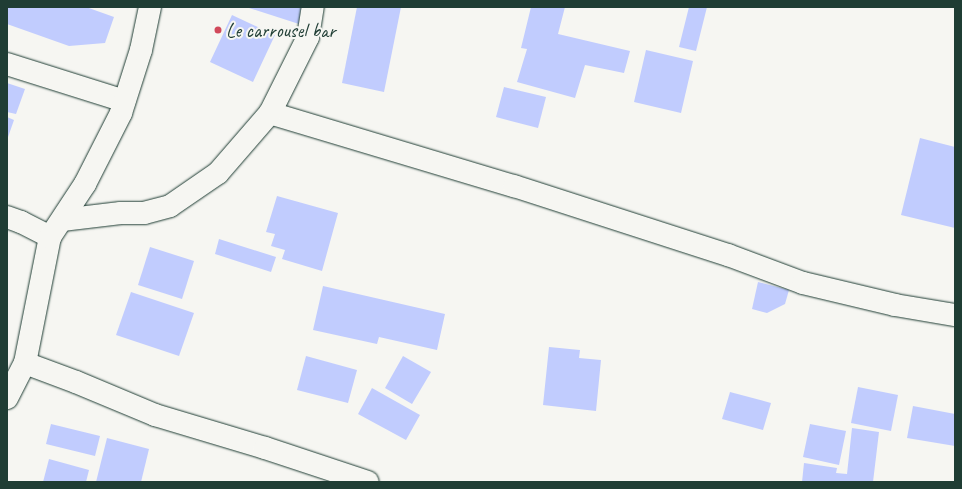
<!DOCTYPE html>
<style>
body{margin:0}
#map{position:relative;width:962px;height:489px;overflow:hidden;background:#f6f6f2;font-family:Caveat,sans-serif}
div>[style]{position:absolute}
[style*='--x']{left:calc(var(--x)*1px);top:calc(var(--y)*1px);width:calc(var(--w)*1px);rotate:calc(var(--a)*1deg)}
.building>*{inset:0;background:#c1ccfe}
.roads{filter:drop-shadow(0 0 1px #1f3d34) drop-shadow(0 0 1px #1f3d34)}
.minor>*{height:22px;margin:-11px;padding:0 11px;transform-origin:11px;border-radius:11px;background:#f6f6f2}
.dots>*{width:11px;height:11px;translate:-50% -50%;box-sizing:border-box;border:2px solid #f6f6f2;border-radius:50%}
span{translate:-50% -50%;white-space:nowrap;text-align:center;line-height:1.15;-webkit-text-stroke:4px #f6f6f2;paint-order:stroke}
.poi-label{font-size:20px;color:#1f3d34}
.left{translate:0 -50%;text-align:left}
.frame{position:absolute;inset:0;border:8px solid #1f3d34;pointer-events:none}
</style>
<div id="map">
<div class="building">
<i style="clip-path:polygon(7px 7px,86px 7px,114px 17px,105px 43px,69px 46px,7px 24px)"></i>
<i style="clip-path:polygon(246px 7px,301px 7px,299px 24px)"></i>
<i style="clip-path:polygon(357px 7px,401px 7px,384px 92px,342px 83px)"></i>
<i style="clip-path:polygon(531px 7px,565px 7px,558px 34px,630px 51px,624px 73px,585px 65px,575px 98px,517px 82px,527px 49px,521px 48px)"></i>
<i style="clip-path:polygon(689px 7px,707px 7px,696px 51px,679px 47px)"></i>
<i style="clip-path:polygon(232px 15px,275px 35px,253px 82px,210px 62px)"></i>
<i style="clip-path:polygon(646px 50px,693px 61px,681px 113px,634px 102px)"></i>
<i style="clip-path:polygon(7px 83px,25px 89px,16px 114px,7px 112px)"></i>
<i style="clip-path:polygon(504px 87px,546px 97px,538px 128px,496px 117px)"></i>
<i style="clip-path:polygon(7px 117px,14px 120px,7px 140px)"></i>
<i style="clip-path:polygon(920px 138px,955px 147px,955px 228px,901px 215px)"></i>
<i style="clip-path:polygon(277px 196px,338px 213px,322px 271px,282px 259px,285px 250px,271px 246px,275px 234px,266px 232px)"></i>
<i style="clip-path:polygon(219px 239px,276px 257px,271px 272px,215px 254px)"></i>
<i style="clip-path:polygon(150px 247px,194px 261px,182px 299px,138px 285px)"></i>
<i style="clip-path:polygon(758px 282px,789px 290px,785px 304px,767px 313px,752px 309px)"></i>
<i style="clip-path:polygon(323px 286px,445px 314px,437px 350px,379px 337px,377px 344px,313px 330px)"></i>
<i style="clip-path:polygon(131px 292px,194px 313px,179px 356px,116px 335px)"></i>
<i style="clip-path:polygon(549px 347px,580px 350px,579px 358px,601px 360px,596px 411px,543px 405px)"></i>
<i style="clip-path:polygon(306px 356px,357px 370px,348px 403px,297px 390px)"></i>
<i style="clip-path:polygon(403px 356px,431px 372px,412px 404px,385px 388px)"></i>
<i style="clip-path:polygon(858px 387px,898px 395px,891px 431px,851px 423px)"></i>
<i style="clip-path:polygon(372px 388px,420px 415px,406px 440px,358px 414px)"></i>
<i style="clip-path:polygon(730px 392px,771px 403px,763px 430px,722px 419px)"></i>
<i style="clip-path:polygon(913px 406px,955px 414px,955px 446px,907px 438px)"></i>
<i style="clip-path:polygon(51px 424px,100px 436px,95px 456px,46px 444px)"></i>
<i style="clip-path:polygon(810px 424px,846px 431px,839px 465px,803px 457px)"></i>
<i style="clip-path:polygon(852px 428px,879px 432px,873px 482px,802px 482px,804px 463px,837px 468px,836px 473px,847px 474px)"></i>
<i style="clip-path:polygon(107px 438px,149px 449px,141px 482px,96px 482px)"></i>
<i style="clip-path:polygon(49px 459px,89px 470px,86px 482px,43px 482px)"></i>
</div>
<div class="roads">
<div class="minor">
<i style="--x:7;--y:64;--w:123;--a:17.5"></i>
<i style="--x:270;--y:113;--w:255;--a:16.7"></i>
<i style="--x:514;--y:186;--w:225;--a:17.9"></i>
<i style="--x:728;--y:255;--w:80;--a:20.5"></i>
<i style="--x:803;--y:283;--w:95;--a:13.4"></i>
<i style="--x:895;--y:305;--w:61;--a:9.5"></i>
<i style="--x:7;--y:217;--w:15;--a:20"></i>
<i style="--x:21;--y:222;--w:33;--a:27"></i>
<i style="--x:62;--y:220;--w:59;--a:-6.8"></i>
<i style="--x:121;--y:213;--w:23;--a:0"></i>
<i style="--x:144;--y:213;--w:27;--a:-15"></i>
<i style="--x:170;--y:206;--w:58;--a:-34.5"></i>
<i style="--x:218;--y:173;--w:79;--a:-49.1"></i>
<i style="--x:270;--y:113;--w:85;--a:-63.4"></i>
<i style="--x:308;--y:37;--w:30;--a:-81"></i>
<i style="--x:25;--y:363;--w:54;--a:20.4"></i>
<i style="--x:76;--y:382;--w:86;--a:22.7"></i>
<i style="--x:155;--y:415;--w:115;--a:16.7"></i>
<i style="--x:265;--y:448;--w:108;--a:18.3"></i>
<i style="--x:7;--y:398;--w:39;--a:-63"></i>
<i style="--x:25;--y:363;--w:128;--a:-78.8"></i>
<i style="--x:50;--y:237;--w:64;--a:-56.6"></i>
<i style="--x:85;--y:184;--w:80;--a:-63.1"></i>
<i style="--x:121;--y:113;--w:66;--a:-72.4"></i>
<i style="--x:141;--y:50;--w:44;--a:-78.2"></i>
</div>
</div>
<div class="dots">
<i style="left:218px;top:30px;background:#d1495b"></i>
</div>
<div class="poi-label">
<span class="left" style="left:226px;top:30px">Le carrousel bar</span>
</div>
<div class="frame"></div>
</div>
